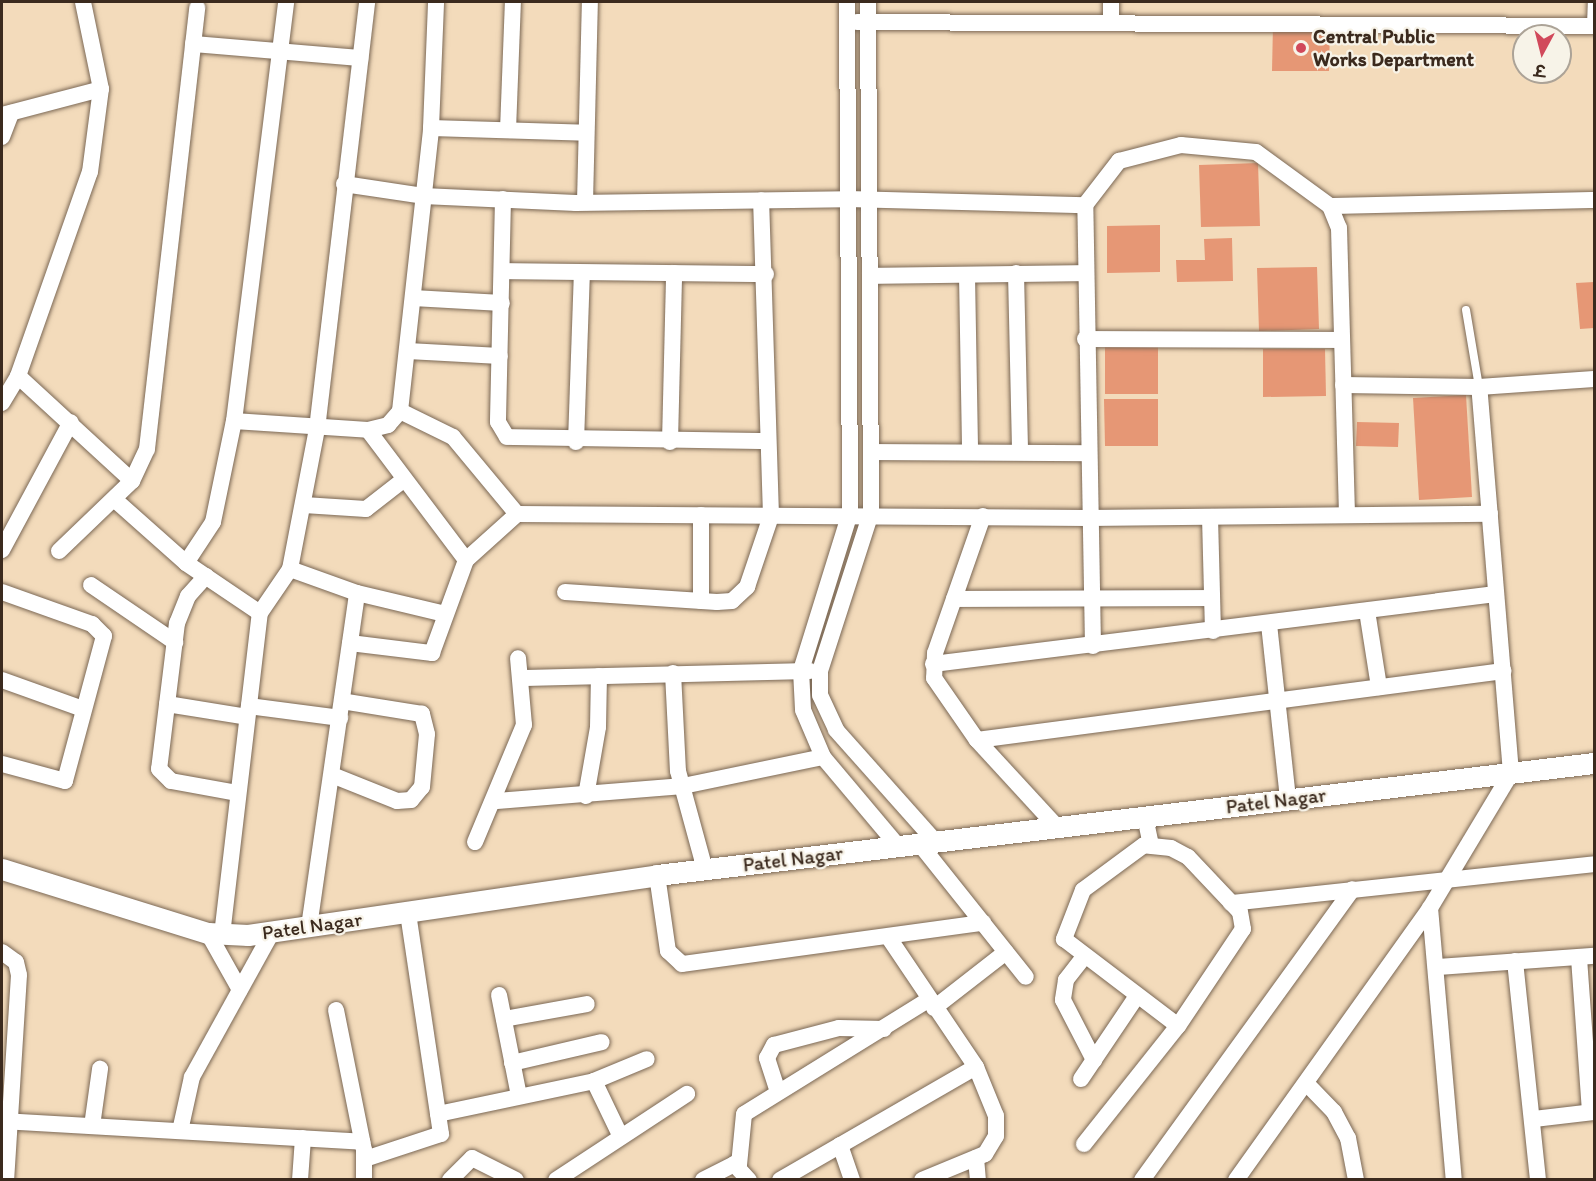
<!DOCTYPE html>
<meta charset="utf-8">
<style>
body{margin:0}
#map{position:relative;width:1596px;height:1181px;overflow:hidden;background:#f3dbbb;font-family:Itim,"Playpen Sans Deva",sans-serif}
div>[style]{position:absolute}
[style*='--x']{left:calc(var(--x)*1px);top:calc(var(--y)*1px);width:calc(var(--w)*1px);rotate:calc(var(--a)*1deg)}
.building>*{inset:0;background:#e69775}
.roads{filter:drop-shadow(0 0 2px #7b6855) drop-shadow(0 0 2px #7b6855)}
.service>*{height:8px;margin:-4px;padding:0 4px;transform-origin:4px;border-radius:4px;background:#fff}
.minor>*{height:16px;margin:-8px;padding:0 8px;transform-origin:8px;border-radius:8px;background:#fff}
.tertiary>*{height:21px;margin:-10.5px;padding:0 10.5px;transform-origin:10.5px;border-radius:10.5px;background:#fff}
.dots>*{width:16px;height:16px;translate:-50% -50%;box-sizing:border-box;border:3px solid #f7f3e8;border-radius:50%}
span{translate:-50% -50%;white-space:nowrap;text-align:center;line-height:1.15;-webkit-text-stroke:4.5px #f7f3e8;paint-order:stroke}
.poi-label{font-size:20px;color:#3b2a1e;font-weight:700}
.left{translate:0 -50%;text-align:left}
.street-label{font-size:20px;color:#3b2a1e}
.frame{position:absolute;inset:0;border:3px solid #3b2a1e;pointer-events:none}
.north{position:absolute;left:1512px;top:24px;width:60px;height:60px;box-sizing:border-box;background:#f7f3e8;border:2px solid #aca397;border-radius:50%;rotate:187deg;font-size:16px;font-weight:700;line-height:24px;text-align:center;color:#3b2a1e}
.north::after{content:'';display:block;margin:auto;width:21px;height:27px;background:#d1495b;clip-path:polygon(50% 0,100% 100%,50% 72%,0 100%)}
</style>
<div id="map">
<div class="building">
<i style="clip-path:polygon(1273px 25px,1330px 26px,1329px 71px,1272px 71px)"></i>
<i style="clip-path:polygon(1258px 163px,1260px 226px,1201px 227px,1199px 165px)"></i>
<i style="clip-path:polygon(1160px 225px,1160px 272px,1107px 273px,1107px 226px)"></i>
<i style="clip-path:polygon(1232px 238px,1233px 281px,1177px 282px,1176px 260px,1205px 260px,1204px 239px)"></i>
<i style="clip-path:polygon(1317px 267px,1319px 329px,1259px 331px,1257px 268px)"></i>
<i style="clip-path:polygon(1594px 282px,1594px 328px,1580px 329px,1576px 283px)"></i>
<i style="clip-path:polygon(1105px 347px,1158px 347px,1158px 394px,1105px 394px)"></i>
<i style="clip-path:polygon(1263px 349px,1325px 349px,1326px 396px,1263px 397px)"></i>
<i style="clip-path:polygon(1466px 395px,1472px 497px,1419px 500px,1413px 398px)"></i>
<i style="clip-path:polygon(1104px 399px,1158px 399px,1158px 446px,1105px 446px)"></i>
<i style="clip-path:polygon(1357px 422px,1399px 423px,1398px 447px,1356px 446px)"></i>
</div>
<div class="roads">
<div class="service">
<i style="--x:1591;--y:26;--w:24;--a:-88"></i>
<i style="--x:1466;--y:310;--w:78;--a:80.4"></i>
</div>
<div class="minor">
<i style="--x:847;--y:2;--w:511;--a:89.66"></i>
<i style="--x:850;--y:513;--w:164;--a:107.3"></i>
<i style="--x:801;--y:670;--w:40;--a:87.1"></i>
<i style="--x:803;--y:710;--w:51;--a:66.9"></i>
<i style="--x:823;--y:757;--w:116;--a:49.9"></i>
<i style="--x:868;--y:2;--w:511;--a:89.66"></i>
<i style="--x:871;--y:513;--w:166;--a:107.9"></i>
<i style="--x:820;--y:671;--w:24;--a:90"></i>
<i style="--x:820;--y:695;--w:38;--a:65"></i>
<i style="--x:836;--y:730;--w:149;--a:48.3"></i>
<i style="--x:1111;--y:21;--w:19;--a:-90"></i>
<i style="--x:857;--y:22;--w:737;--a:0.31"></i>
<i style="--x:193;--y:44;--w:168;--a:4.8"></i>
<i style="--x:2;--y:115;--w:102;--a:-14.7"></i>
<i style="--x:431;--y:128;--w:155;--a:1.8"></i>
<i style="--x:508;--y:130;--w:128;--a:-87.8"></i>
<i style="--x:2;--y:137;--w:26;--a:-69"></i>
<i style="--x:344;--y:184;--w:80;--a:8.6"></i>
<i style="--x:423;--y:196;--w:153;--a:2.6"></i>
<i style="--x:576;--y:203;--w:272;--a:-0.8"></i>
<i style="--x:848;--y:199;--w:237;--a:1.5"></i>
<i style="--x:503;--y:199;--w:223;--a:91.3"></i>
<i style="--x:498;--y:422;--w:17;--a:59"></i>
<i style="--x:507;--y:437;--w:260;--a:0.9"></i>
<i style="--x:585;--y:202;--w:200;--a:-88.6"></i>
<i style="--x:1330;--y:206;--w:264;--a:-1.3"></i>
<i style="--x:502;--y:271;--w:264;--a:0.7"></i>
<i style="--x:1016;--y:273;--w:179;--a:88.7"></i>
<i style="--x:967;--y:275;--w:176;--a:89"></i>
<i style="--x:870;--y:276;--w:215;--a:-0.8"></i>
<i style="--x:413;--y:298;--w:89;--a:3.2"></i>
<i style="--x:1085;--y:339;--w:257;--a:0.2"></i>
<i style="--x:408;--y:351;--w:92;--a:3.1"></i>
<i style="--x:18;--y:376;--w:155;--a:42.6"></i>
<i style="--x:1343;--y:385;--w:136;--a:0.8"></i>
<i style="--x:1479;--y:387;--w:115;--a:-4"></i>
<i style="--x:2;--y:403;--w:31;--a:-59"></i>
<i style="--x:18;--y:376;--w:216;--a:-70.6"></i>
<i style="--x:90;--y:172;--w:84;--a:-82.5"></i>
<i style="--x:101;--y:89;--w:89;--a:-101.7"></i>
<i style="--x:400;--y:411;--w:59;--a:26.1"></i>
<i style="--x:453;--y:437;--w:100;--a:50.3"></i>
<i style="--x:234;--y:421;--w:134;--a:3.8"></i>
<i style="--x:368;--y:430;--w:21;--a:-14"></i>
<i style="--x:388;--y:425;--w:18;--a:-49"></i>
<i style="--x:400;--y:411;--w:285;--a:-83.7"></i>
<i style="--x:431;--y:128;--w:126;--a:-87.7"></i>
<i style="--x:368;--y:430;--w:163;--a:53"></i>
<i style="--x:576;--y:442;--w:169;--a:-88"></i>
<i style="--x:670;--y:442;--w:169;--a:-88.6"></i>
<i style="--x:874;--y:452;--w:213;--a:0.3"></i>
<i style="--x:114;--y:499;--w:96;--a:41.6"></i>
<i style="--x:186;--y:563;--w:89;--a:34"></i>
<i style="--x:304;--y:505;--w:62;--a:3.7"></i>
<i style="--x:366;--y:509;--w:46;--a:-37.9"></i>
<i style="--x:983;--y:516;--w:145;--a:109.3"></i>
<i style="--x:935;--y:653;--w:25;--a:92"></i>
<i style="--x:934;--y:678;--w:75;--a:55.3"></i>
<i style="--x:977;--y:740;--w:118;--a:47.4"></i>
<i style="--x:1210;--y:517;--w:114;--a:88.5"></i>
<i style="--x:2;--y:550;--w:145;--a:-61.7"></i>
<i style="--x:59;--y:551;--w:101;--a:-43.8"></i>
<i style="--x:132;--y:481;--w:35;--a:-65"></i>
<i style="--x:147;--y:449;--w:444;--a:-83.5"></i>
<i style="--x:186;--y:563;--w:49;--a:-56.6"></i>
<i style="--x:213;--y:522;--w:103;--a:-78.3"></i>
<i style="--x:234;--y:421;--w:422;--a:-82.9"></i>
<i style="--x:290;--y:569;--w:71;--a:19.7"></i>
<i style="--x:357;--y:593;--w:90;--a:13.4"></i>
<i style="--x:206;--y:576;--w:27;--a:132"></i>
<i style="--x:188;--y:596;--w:29;--a:112"></i>
<i style="--x:177;--y:623;--w:147;--a:97"></i>
<i style="--x:159;--y:769;--w:17;--a:45"></i>
<i style="--x:171;--y:781;--w:68;--a:10.2"></i>
<i style="--x:91;--y:585;--w:102;--a:34.2"></i>
<i style="--x:2;--y:592;--w:96;--a:19.6"></i>
<i style="--x:92;--y:624;--w:17;--a:45"></i>
<i style="--x:104;--y:636;--w:150;--a:105.1"></i>
<i style="--x:65;--y:781;--w:65;--a:-164.9"></i>
<i style="--x:565;--y:592;--w:152;--a:3.8"></i>
<i style="--x:717;--y:602;--w:15;--a:-4"></i>
<i style="--x:732;--y:601;--w:21;--a:-43"></i>
<i style="--x:747;--y:587;--w:75;--a:-71.3"></i>
<i style="--x:771;--y:516;--w:316;--a:-91.8"></i>
<i style="--x:954;--y:599;--w:258;--a:-0.2"></i>
<i style="--x:701;--y:601;--w:86;--a:-90"></i>
<i style="--x:1367;--y:611;--w:77;--a:81"></i>
<i style="--x:1269;--y:624;--w:177;--a:83.8"></i>
<i style="--x:350;--y:643;--w:83;--a:7"></i>
<i style="--x:432;--y:653;--w:99;--a:-69.9"></i>
<i style="--x:466;--y:560;--w:69;--a:-42"></i>
<i style="--x:517;--y:514;--w:571;--a:0.4"></i>
<i style="--x:1088;--y:518;--w:402;--a:-0.6"></i>
<i style="--x:1093;--y:646;--w:441;--a:-91"></i>
<i style="--x:1085;--y:205;--w:56;--a:-52.3"></i>
<i style="--x:1119;--y:161;--w:64;--a:-14.5"></i>
<i style="--x:1181;--y:145;--w:75;--a:5.3"></i>
<i style="--x:1256;--y:152;--w:92;--a:36.1"></i>
<i style="--x:1330;--y:206;--w:24;--a:68"></i>
<i style="--x:1339;--y:228;--w:287;--a:88.4"></i>
<i style="--x:933;--y:664;--w:567;--a:-7.09"></i>
<i style="--x:673;--y:673;--w:98;--a:87.1"></i>
<i style="--x:678;--y:771;--w:103;--a:74.7"></i>
<i style="--x:523;--y:678;--w:287;--a:-1.4"></i>
<i style="--x:2;--y:680;--w:86;--a:19.7"></i>
<i style="--x:167;--y:704;--w:81;--a:9.2"></i>
<i style="--x:249;--y:706;--w:92;--a:7.5"></i>
<i style="--x:977;--y:740;--w:531;--a:-7.47"></i>
<i style="--x:332;--y:775;--w:70;--a:21.8"></i>
<i style="--x:397;--y:801;--w:14;--a:-4"></i>
<i style="--x:411;--y:800;--w:17;--a:-50"></i>
<i style="--x:422;--y:787;--w:53;--a:-84.6"></i>
<i style="--x:427;--y:734;--w:21;--a:-104"></i>
<i style="--x:422;--y:714;--w:81;--a:-170.8"></i>
<i style="--x:586;--y:796;--w:70;--a:-80.1"></i>
<i style="--x:598;--y:727;--w:51;--a:-88.9"></i>
<i style="--x:497;--y:801;--w:187;--a:-4.6"></i>
<i style="--x:683;--y:786;--w:143;--a:-11.7"></i>
<i style="--x:1145;--y:817;--w:29;--a:78"></i>
<i style="--x:475;--y:842;--w:127;--a:-67.3"></i>
<i style="--x:524;--y:725;--w:67;--a:-95.1"></i>
<i style="--x:919;--y:843;--w:171;--a:51.4"></i>
<i style="--x:657;--y:875;--w:77;--a:81.8"></i>
<i style="--x:668;--y:951;--w:19;--a:43"></i>
<i style="--x:682;--y:964;--w:304;--a:-7.8"></i>
<i style="--x:1231;--y:903;--w:365;--a:-6.1"></i>
<i style="--x:1430;--y:908;--w:273;--a:85"></i>
<i style="--x:309;--y:927;--w:337;--a:-81.8"></i>
<i style="--x:208;--y:933;--w:65;--a:60.7"></i>
<i style="--x:222;--y:935;--w:324;--a:-83.3"></i>
<i style="--x:260;--y:613;--w:53;--a:-55.7"></i>
<i style="--x:290;--y:569;--w:143;--a:-79.1"></i>
<i style="--x:317;--y:429;--w:430;--a:-83.3"></i>
<i style="--x:889;--y:938;--w:156;--a:56"></i>
<i style="--x:976;--y:1067;--w:53;--a:67.8"></i>
<i style="--x:996;--y:1116;--w:20;--a:90"></i>
<i style="--x:996;--y:1136;--w:21;--a:121"></i>
<i style="--x:985;--y:1154;--w:68;--a:157.6"></i>
<i style="--x:2;--y:952;--w:17;--a:36"></i>
<i style="--x:16;--y:962;--w:13;--a:77"></i>
<i style="--x:19;--y:975;--w:205;--a:93.6"></i>
<i style="--x:1083;--y:958;--w:28;--a:128"></i>
<i style="--x:1066;--y:980;--w:20;--a:99"></i>
<i style="--x:1063;--y:1000;--w:68;--a:62.7"></i>
<i style="--x:1579;--y:958;--w:154;--a:85.9"></i>
<i style="--x:1515;--y:961;--w:220;--a:84"></i>
<i style="--x:1439;--y:967;--w:155;--a:-4.1"></i>
<i style="--x:499;--y:995;--w:103;--a:78.8"></i>
<i style="--x:934;--y:1008;--w:91;--a:-37.9"></i>
<i style="--x:336;--y:1010;--w:143;--a:78.7"></i>
<i style="--x:364;--y:1150;--w:30;--a:90"></i>
<i style="--x:504;--y:1019;--w:84;--a:-10.2"></i>
<i style="--x:512;--y:1063;--w:92;--a:-13.1"></i>
<i style="--x:1081;--y:1079;--w:100;--a:-56"></i>
<i style="--x:594;--y:1081;--w:62;--a:64.3"></i>
<i style="--x:1307;--y:1084;--w:39;--a:46"></i>
<i style="--x:1334;--y:1112;--w:30;--a:62"></i>
<i style="--x:1348;--y:1138;--w:43;--a:79.2"></i>
<i style="--x:778;--y:1092;--w:36;--a:-108"></i>
<i style="--x:767;--y:1058;--w:15;--a:-62"></i>
<i style="--x:774;--y:1045;--w:67;--a:-14.7"></i>
<i style="--x:839;--y:1028;--w:45;--a:1.3"></i>
<i style="--x:438;--y:1114;--w:159;--a:-11.9"></i>
<i style="--x:594;--y:1081;--w:57;--a:-22.5"></i>
<i style="--x:1534;--y:1119;--w:60;--a:-6.7"></i>
<i style="--x:2;--y:1121;--w:361;--a:3.3"></i>
<i style="--x:92;--y:1126;--w:58;--a:-82"></i>
<i style="--x:180;--y:1131;--w:55;--a:-77.5"></i>
<i style="--x:192;--y:1077;--w:166;--a:-61.1"></i>
<i style="--x:1084;--y:1144;--w:151;--a:-51.5"></i>
<i style="--x:1178;--y:1026;--w:117;--a:-56.2"></i>
<i style="--x:1243;--y:929;--w:17;--a:-100"></i>
<i style="--x:1240;--y:912;--w:76;--a:-133.4"></i>
<i style="--x:1188;--y:857;--w:19;--a:-152"></i>
<i style="--x:1171;--y:848;--w:27;--a:-174"></i>
<i style="--x:1144;--y:845;--w:76;--a:143.6"></i>
<i style="--x:1083;--y:890;--w:53;--a:111.2"></i>
<i style="--x:1064;--y:939;--w:143;--a:37.3"></i>
<i style="--x:840;--y:1145;--w:37;--a:71"></i>
<i style="--x:976;--y:1158;--w:22;--a:85"></i>
<i style="--x:365;--y:1159;--w:80;--a:-18.2"></i>
<i style="--x:441;--y:1134;--w:224;--a:-98.5"></i>
<i style="--x:739;--y:1165;--w:51;--a:-84.4"></i>
<i style="--x:744;--y:1114;--w:216;--a:-31.8"></i>
<i style="--x:300;--y:1180;--w:42;--a:-85.9"></i>
<i style="--x:450;--y:1180;--w:31;--a:-45"></i>
<i style="--x:472;--y:1158;--w:49;--a:26.6"></i>
<i style="--x:556;--y:1180;--w:157;--a:-33.3"></i>
<i style="--x:703;--y:1180;--w:35;--a:-27"></i>
<i style="--x:734;--y:1164;--w:22;--a:47"></i>
<i style="--x:780;--y:1180;--w:226;--a:-30"></i>
<i style="--x:1142;--y:1180;--w:359;--a:-54.1"></i>
<i style="--x:1236;--y:1180;--w:334;--a:-54.5"></i>
<i style="--x:1430;--y:908;--w:157;--a:-59"></i>
<i style="--x:1511;--y:773;--w:387;--a:-94.7"></i>
</div>
<div class="tertiary">
<i style="--x:2;--y:869;--w:216;--a:17.3"></i>
<i style="--x:208;--y:933;--w:40;--a:2.9"></i>
<i style="--x:248;--y:935;--w:413;--a:-8.3"></i>
<i style="--x:657;--y:875;--w:944;--a:-6.82"></i>
</div>
</div>
<div class="dots">
<i style="left:1301px;top:48px;background:#d1495b"></i>
</div>
<div class="poi-label">
<span class="left" style="left:1313px;top:48px">Central Public<br>Works Department</span>
</div>
<div class="street-label">
<span style="left:1276px;top:801px;rotate:-7deg">Patel Nagar</span>
<span style="left:793px;top:859px;rotate:-7deg">Patel Nagar</span>
<span style="left:312px;top:926px;rotate:-8deg">Patel Nagar</span>
</div>
<div class="frame"></div>
<div class="north">उ</div>
</div>
